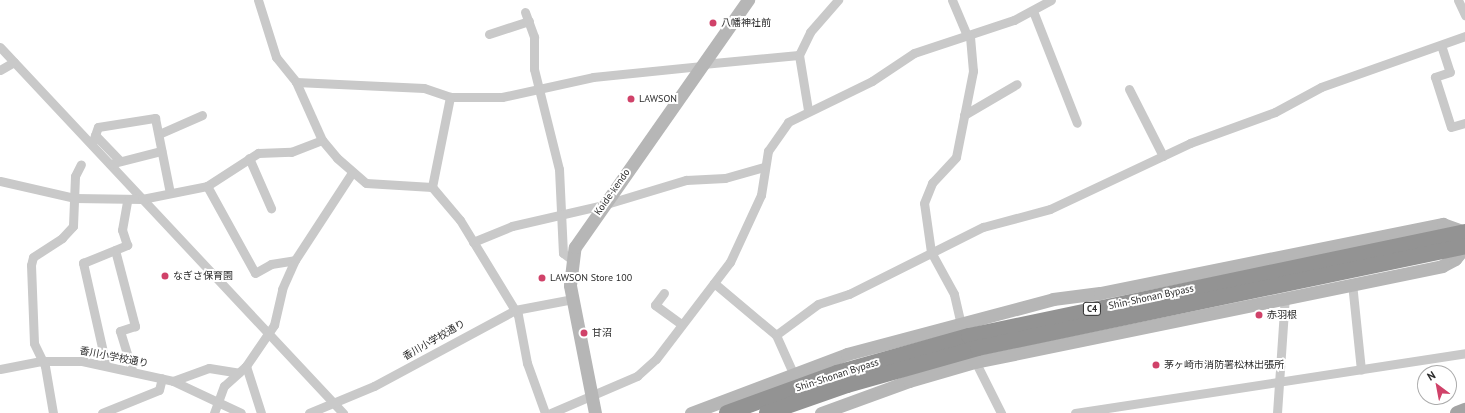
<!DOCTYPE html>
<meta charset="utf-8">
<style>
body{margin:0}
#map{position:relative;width:1465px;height:413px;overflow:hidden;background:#fff;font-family:"PT Sans","Noto Sans JP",sans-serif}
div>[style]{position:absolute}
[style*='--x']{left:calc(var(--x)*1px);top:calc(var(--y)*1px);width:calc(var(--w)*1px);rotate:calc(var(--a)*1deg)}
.street>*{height:9px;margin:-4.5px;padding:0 4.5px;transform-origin:4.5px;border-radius:4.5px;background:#c9c9c9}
.secondary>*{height:13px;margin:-6.5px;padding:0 6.5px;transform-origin:6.5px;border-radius:6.5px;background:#b6b6b6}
.primary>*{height:14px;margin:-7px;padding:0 7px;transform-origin:7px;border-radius:7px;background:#a4a4a4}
.highway-bridge>*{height:16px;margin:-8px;padding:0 8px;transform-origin:8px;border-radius:8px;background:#939393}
.dots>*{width:11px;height:11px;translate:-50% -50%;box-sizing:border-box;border:2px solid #fff;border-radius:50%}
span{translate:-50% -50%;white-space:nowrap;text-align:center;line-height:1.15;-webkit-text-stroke:4px #fff;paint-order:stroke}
.shield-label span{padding:1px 3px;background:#fff;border:1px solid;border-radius:3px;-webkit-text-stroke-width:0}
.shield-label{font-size:9px;color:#2c2c2c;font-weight:700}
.poi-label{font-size:10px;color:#2c2c2c}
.left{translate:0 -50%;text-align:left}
.street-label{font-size:10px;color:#2c2c2c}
.north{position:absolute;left:1417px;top:365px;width:40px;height:40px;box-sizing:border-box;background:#fff;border:1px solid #ababab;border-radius:50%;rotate:328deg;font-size:11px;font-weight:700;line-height:16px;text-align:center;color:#2c2c2c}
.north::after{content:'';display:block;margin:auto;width:14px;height:18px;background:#d04269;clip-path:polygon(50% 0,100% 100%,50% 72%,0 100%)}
</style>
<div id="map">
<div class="street">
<i style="--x:258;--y:0;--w:60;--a:72.5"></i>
<i style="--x:276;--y:57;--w:32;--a:51"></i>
<i style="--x:296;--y:82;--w:64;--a:65.9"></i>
<i style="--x:322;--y:140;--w:23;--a:50"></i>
<i style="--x:337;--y:158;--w:38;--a:41"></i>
<i style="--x:366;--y:183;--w:66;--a:3.5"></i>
<i style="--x:432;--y:187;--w:43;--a:49.7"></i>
<i style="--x:460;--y:220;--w:111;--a:58.6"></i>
<i style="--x:518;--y:315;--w:49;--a:79.4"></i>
<i style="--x:527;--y:363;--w:53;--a:70.2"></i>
<i style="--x:952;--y:0;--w:39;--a:67"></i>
<i style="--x:1458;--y:0;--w:17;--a:65"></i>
<i style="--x:1033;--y:11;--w:120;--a:68.6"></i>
<i style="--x:525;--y:12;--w:27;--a:70"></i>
<i style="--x:534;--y:37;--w:32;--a:90"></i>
<i style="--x:534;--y:69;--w:103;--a:76"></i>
<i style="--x:559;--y:169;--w:84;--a:87.3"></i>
<i style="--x:563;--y:253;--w:10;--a:37"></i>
<i style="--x:489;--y:34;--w:42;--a:-18"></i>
<i style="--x:1441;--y:45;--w:28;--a:72"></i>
<i style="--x:1450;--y:72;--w:16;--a:162"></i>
<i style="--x:1435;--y:77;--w:52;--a:72.3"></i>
<i style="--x:1451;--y:127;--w:15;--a:-16"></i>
<i style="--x:0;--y:47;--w:502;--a:46.86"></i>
<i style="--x:703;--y:64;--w:96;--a:-5.4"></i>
<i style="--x:0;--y:70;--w:16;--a:-30"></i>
<i style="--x:296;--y:82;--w:128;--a:2.7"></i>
<i style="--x:424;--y:88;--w:28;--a:19"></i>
<i style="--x:450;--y:97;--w:52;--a:0"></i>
<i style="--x:502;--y:97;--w:93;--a:-12.4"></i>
<i style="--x:593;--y:77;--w:110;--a:-5.8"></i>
<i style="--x:1129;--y:89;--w:75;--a:63.1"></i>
<i style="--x:808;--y:110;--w:56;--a:-99.3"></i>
<i style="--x:799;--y:55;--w:25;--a:-64"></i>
<i style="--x:810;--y:32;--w:43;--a:-48.8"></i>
<i style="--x:964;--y:115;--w:61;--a:-30.3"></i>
<i style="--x:159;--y:134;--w:47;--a:-23.8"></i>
<i style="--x:95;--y:135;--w:36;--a:46"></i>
<i style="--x:92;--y:144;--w:18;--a:-71"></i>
<i style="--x:98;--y:127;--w:58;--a:-9"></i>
<i style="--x:155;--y:118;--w:76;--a:78.7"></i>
<i style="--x:249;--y:158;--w:55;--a:66.3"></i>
<i style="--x:110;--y:164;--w:53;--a:-14.3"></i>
<i style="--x:0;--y:181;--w:76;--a:12.9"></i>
<i style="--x:74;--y:198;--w:68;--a:0.8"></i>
<i style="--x:142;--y:199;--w:66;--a:-11.3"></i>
<i style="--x:207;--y:186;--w:61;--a:-32.9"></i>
<i style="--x:258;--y:153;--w:33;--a:-2"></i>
<i style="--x:291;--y:152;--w:33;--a:-21"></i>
<i style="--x:207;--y:186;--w:99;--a:61.1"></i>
<i style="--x:255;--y:273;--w:18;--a:-29"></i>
<i style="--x:271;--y:264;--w:24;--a:-9"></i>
<i style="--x:432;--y:187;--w:92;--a:-78.7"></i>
<i style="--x:473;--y:242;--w:42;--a:-22.3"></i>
<i style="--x:512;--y:226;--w:93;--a:-13"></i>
<i style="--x:603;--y:205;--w:87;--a:-16.8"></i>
<i style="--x:686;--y:180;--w:39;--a:-3"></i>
<i style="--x:725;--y:178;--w:41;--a:-15.8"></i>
<i style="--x:115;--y:250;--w:79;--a:75.3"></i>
<i style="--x:135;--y:326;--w:16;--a:162"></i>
<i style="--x:120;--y:331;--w:41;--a:72.9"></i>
<i style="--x:714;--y:283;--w:81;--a:40"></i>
<i style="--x:776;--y:335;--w:42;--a:65.9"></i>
<i style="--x:1352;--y:283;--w:87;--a:84.1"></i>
<i style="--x:664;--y:293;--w:15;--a:127"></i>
<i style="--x:655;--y:305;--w:32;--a:36"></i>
<i style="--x:962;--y:329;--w:36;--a:-103"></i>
<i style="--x:954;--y:294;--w:48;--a:-118.7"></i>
<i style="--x:931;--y:252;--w:49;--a:-98.1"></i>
<i style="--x:924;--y:203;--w:22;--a:-68"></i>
<i style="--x:932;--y:183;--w:35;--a:-47"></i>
<i style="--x:956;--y:157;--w:88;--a:-78.8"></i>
<i style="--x:973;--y:71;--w:36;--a:-95"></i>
<i style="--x:776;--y:335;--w:52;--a:-36.4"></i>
<i style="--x:818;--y:304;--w:33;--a:-18"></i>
<i style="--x:849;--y:294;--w:150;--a:-26.6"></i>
<i style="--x:983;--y:227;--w:69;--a:-15"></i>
<i style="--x:1050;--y:209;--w:155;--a:-25.2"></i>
<i style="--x:1190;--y:143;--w:90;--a:-20"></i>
<i style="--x:1275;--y:112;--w:52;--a:-28.5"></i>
<i style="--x:1321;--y:87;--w:153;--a:-19.5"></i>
<i style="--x:973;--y:357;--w:63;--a:63.4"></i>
<i style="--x:106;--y:365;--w:105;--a:-102.7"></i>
<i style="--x:83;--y:263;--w:48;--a:-22.2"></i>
<i style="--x:127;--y:245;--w:16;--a:-108"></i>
<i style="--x:122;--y:230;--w:29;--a:-80"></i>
<i style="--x:246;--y:366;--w:49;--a:72.3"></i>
<i style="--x:0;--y:369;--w:42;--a:-11"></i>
<i style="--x:41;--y:361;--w:41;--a:0"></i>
<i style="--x:82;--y:361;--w:93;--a:12.4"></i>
<i style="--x:173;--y:381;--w:75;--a:25.2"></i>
<i style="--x:173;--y:381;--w:38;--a:-20"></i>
<i style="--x:209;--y:368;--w:30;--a:9"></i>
<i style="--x:53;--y:413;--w:48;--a:-99.7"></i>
<i style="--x:45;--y:366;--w:25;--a:-116"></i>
<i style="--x:34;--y:343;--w:78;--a:-92.2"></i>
<i style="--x:31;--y:265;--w:8;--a:-76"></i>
<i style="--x:33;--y:257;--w:35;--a:-33"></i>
<i style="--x:62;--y:238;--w:16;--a:-47"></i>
<i style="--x:73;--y:226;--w:50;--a:-87.7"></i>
<i style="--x:75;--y:176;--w:13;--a:-63"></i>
<i style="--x:102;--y:413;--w:61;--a:-22"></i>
<i style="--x:159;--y:390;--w:12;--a:-76"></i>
<i style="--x:214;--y:413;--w:29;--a:-70"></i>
<i style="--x:224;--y:386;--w:30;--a:-42"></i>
<i style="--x:246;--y:366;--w:50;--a:-55.7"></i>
<i style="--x:274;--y:325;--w:37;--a:-77"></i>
<i style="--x:282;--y:289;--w:32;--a:-66"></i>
<i style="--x:295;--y:260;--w:103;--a:-56.9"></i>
<i style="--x:309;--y:413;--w:70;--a:-22.6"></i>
<i style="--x:374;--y:386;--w:160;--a:-28.3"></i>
<i style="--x:515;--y:310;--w:59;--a:-10.7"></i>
<i style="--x:551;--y:413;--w:94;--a:-23.3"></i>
<i style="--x:637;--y:376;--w:25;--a:-42"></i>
<i style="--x:656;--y:359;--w:122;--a:-52.7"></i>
<i style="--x:730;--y:262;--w:74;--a:-65.2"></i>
<i style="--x:761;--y:195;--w:45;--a:-81"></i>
<i style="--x:768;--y:151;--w:35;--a:-55"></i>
<i style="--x:788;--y:122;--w:93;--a:-26"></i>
<i style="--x:872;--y:81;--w:50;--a:-33.7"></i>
<i style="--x:914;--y:53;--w:105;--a:-18.3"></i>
<i style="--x:1014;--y:20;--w:42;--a:-28.4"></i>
<i style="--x:1075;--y:413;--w:395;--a:-8.7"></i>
<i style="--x:1277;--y:413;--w:116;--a:-86.1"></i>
</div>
<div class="secondary">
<i style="--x:595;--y:413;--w:130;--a:-101.1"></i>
<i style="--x:570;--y:285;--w:38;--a:-83"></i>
<i style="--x:575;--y:247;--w:302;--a:-55"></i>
<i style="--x:691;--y:413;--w:167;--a:-20.7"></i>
<i style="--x:847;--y:354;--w:213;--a:-14.9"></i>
<i style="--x:1053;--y:299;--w:47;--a:-7.3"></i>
<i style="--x:1100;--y:293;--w:350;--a:-11.4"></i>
<i style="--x:1443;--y:224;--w:23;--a:20"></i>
<i style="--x:821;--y:413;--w:94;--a:-20"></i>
<i style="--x:909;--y:381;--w:69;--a:-16.1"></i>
<i style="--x:975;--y:362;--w:477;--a:-11.6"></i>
<i style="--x:1442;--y:266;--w:15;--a:-28"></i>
<i style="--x:1455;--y:259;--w:16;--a:-50"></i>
</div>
<div class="primary">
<i style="--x:1457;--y:413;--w:9;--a:-21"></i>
</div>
<div class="highway-bridge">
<i style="--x:727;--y:413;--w:117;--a:-20"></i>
<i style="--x:837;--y:373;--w:137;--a:-15.7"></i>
<i style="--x:969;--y:336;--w:507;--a:-11.84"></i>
<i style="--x:767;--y:413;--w:85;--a:-19.3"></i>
<i style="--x:847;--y:385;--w:136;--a:-15.8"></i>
<i style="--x:978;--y:348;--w:498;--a:-11.8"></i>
</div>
<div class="dots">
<i style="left:713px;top:23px;background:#d04269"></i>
<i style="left:631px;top:99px;background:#d04269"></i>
<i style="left:165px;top:276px;background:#d04269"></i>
<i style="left:542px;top:278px;background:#d04269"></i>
<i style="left:1259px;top:315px;background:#d04269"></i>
<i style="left:584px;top:333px;background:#d04269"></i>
<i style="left:1156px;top:365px;background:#d04269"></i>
</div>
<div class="shield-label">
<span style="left:1092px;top:309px">C4</span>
</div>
<div class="poi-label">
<span class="left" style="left:721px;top:23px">八幡神社前</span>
<span class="left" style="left:639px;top:99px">LAWSON</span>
<span class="left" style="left:173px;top:276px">なぎさ保育園</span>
<span class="left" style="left:550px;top:278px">LAWSON Store 100</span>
<span class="left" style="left:1267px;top:315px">赤羽根</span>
<span class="left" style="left:592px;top:333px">甘沼</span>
<span class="left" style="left:1164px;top:365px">茅ヶ崎市消防署松林出張所</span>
</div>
<div class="street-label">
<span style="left:612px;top:192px;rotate:-55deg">Koide-kendo</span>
<span style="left:1151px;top:297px;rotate:-12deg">Shin-Shonan Bypass</span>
<span style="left:434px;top:340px;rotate:-30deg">香川小学校通り</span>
<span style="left:114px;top:357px;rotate:11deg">香川小学校通り</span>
<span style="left:837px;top:375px;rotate:-18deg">Shin-Shonan Bypass</span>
</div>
<div class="north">N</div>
</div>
